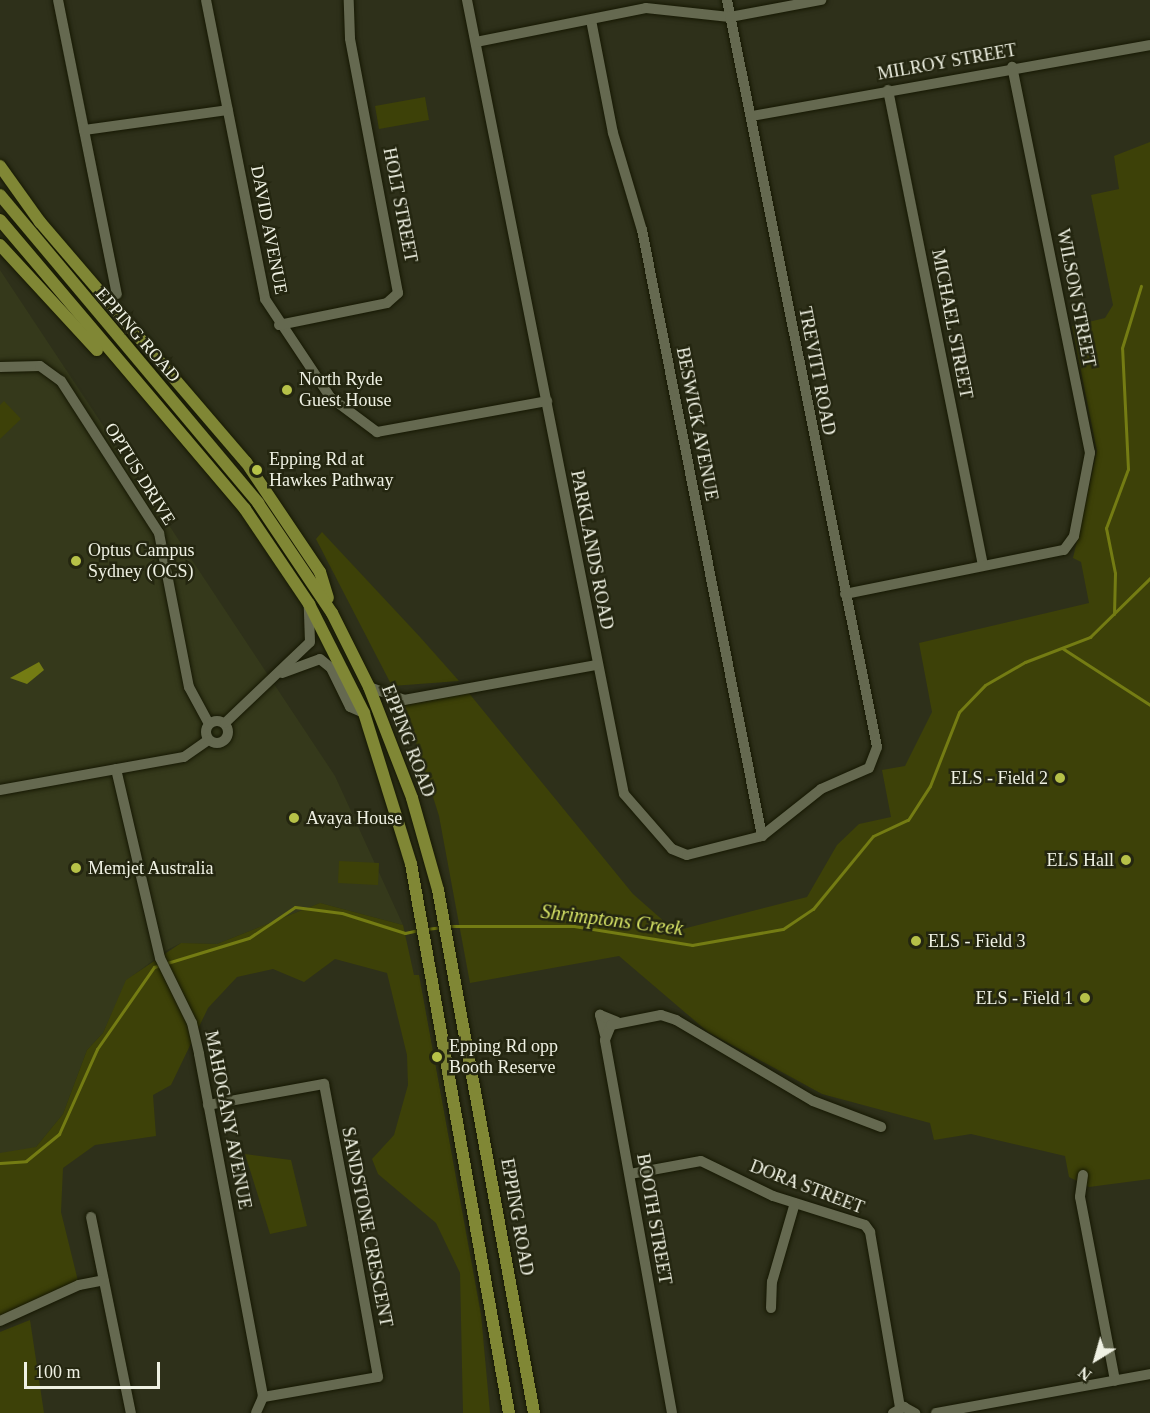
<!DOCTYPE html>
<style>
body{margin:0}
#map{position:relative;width:1150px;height:1413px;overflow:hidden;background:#2e301a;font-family:Georgia,serif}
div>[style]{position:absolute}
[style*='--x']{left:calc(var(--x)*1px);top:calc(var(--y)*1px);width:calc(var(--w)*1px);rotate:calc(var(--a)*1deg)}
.built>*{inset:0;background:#35391b}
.green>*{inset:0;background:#3d4108}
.water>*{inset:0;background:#747c13}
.stream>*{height:3px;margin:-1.5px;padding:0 1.5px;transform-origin:1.5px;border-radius:1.5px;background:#747c13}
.roads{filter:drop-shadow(0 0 2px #161803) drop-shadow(0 0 2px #161803)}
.minor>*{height:10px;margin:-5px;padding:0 5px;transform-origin:5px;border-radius:5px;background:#656950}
.minor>.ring{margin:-5px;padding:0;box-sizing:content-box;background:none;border:10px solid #656950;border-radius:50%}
.major>*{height:12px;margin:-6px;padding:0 6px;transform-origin:6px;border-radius:6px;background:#808735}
.dots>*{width:16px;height:16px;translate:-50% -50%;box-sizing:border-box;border:3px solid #242610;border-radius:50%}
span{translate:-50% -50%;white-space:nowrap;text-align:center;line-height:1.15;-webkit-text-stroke:5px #242610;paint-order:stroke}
.street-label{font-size:18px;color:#eff1e3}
.poi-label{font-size:18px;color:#eff1e3}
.left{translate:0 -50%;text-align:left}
.right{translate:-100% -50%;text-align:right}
.water-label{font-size:20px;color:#d8e567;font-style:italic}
.north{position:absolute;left:1066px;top:1329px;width:60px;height:60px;-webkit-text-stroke:4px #242610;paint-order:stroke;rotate:217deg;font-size:16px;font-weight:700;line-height:24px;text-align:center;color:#eff1e3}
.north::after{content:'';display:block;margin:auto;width:21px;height:27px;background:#eff1e3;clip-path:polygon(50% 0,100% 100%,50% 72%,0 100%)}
.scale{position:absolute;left:24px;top:1362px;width:136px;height:27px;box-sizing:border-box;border:3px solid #eff1e3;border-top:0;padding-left:8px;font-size:18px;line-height:21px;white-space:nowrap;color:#eff1e3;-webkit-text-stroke:4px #242610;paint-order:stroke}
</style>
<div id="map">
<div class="built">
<i style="clip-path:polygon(0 270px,335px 776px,403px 925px,320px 903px,217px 944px,181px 943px,167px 950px,127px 980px,103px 1033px,87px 1050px,63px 1114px,36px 1147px,17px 1154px,0 1153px)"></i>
</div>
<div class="green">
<i style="clip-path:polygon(425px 97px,429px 120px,379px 129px,375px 106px)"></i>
<i style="clip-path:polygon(1150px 142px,1150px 1179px,1089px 1187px,1069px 1177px,1065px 1156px,971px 1134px,934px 1140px,930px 1123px,822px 1094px,708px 1032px,619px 956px,470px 983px,439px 816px,404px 704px,468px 692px,633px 894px,675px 931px,807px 897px,837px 845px,859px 824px,891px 817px,882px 770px,905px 766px,932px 712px,919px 643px,1089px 603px,1081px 562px,1073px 558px,1097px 451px,1072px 326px,1105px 318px,1113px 305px,1091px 195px,1119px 189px,1114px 156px)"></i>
<i style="clip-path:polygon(4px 401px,21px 419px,0 439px,0 405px)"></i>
<i style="clip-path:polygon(322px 532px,420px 637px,459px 681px,392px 686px,316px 539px)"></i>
<i style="clip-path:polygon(339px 861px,379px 863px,378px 885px,338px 883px)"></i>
<i style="clip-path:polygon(320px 903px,403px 925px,414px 975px,419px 975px,481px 1314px,490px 1413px,463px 1413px,460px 1273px,436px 1223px,378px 1174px,372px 1159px,394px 1135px,408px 1085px,407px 1055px,387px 973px,335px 959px,304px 982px,273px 969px,237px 977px,208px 1008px,171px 1085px,153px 1095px,156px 1136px,95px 1145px,63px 1168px,61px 1212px,79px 1285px,0 1321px,0 1153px,36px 1147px,63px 1114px,87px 1050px,103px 1033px,126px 980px,181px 943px,217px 944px)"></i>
<i style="clip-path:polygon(245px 1154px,291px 1160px,307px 1226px,270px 1234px)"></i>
<i style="clip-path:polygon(30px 1320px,44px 1413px,0 1413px,0 1332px)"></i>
</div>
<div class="water">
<i style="clip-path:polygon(39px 662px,44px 670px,27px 684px,10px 678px)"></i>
</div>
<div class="stream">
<i style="--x:1114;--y:614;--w:41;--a:-88.6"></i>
<i style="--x:1115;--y:573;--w:46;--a:-101.3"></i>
<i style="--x:1106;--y:528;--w:63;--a:-69.6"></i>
<i style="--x:1128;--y:469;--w:121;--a:-92.8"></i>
<i style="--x:1122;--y:348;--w:65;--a:-73"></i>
<i style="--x:1062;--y:648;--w:105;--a:32.9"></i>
<i style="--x:449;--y:926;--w:125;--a:0"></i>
<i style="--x:574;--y:926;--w:120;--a:9.1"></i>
<i style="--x:692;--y:945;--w:92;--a:-10"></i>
<i style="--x:783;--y:929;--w:36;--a:-34"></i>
<i style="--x:813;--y:909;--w:94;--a:-50.6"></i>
<i style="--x:873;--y:836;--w:38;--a:-25"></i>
<i style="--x:908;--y:820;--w:40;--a:-57.1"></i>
<i style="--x:930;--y:786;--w:79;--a:-68.6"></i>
<i style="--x:959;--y:712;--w:37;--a:-46"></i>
<i style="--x:985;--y:685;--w:46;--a:-29.9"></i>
<i style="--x:1025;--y:662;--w:70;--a:-21"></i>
<i style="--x:1090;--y:637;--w:84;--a:-44.5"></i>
<i style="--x:426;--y:929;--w:17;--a:-7"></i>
<i style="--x:0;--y:1163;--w:26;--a:-4"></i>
<i style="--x:26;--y:1161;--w:43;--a:-39.3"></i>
<i style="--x:59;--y:1134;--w:93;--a:-65.9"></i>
<i style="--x:97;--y:1049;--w:100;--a:-55.2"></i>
<i style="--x:154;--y:967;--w:99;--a:-17"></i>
<i style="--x:249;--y:938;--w:55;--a:-34"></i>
<i style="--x:295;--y:907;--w:47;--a:7.3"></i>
<i style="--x:342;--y:913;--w:66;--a:17.6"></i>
<i style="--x:405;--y:933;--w:14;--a:-12"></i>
</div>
<div class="roads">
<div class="minor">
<i style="--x:58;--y:0;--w:300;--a:78.7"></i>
<i style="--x:206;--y:0;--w:305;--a:78.8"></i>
<i style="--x:265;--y:299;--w:118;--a:56.4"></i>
<i style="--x:330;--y:397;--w:59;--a:36.7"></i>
<i style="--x:377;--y:432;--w:173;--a:-10.3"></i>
<i style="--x:467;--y:0;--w:809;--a:78.82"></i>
<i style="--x:624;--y:794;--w:73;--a:48.9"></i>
<i style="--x:672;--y:849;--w:16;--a:22"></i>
<i style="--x:687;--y:855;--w:77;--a:-14.2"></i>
<i style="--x:762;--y:836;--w:75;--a:-38.5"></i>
<i style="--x:821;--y:789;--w:52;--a:-23.6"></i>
<i style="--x:869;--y:768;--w:22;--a:-69"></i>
<i style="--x:877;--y:747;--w:762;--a:-101.35"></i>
<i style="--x:591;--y:20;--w:115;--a:79"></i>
<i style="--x:613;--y:133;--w:101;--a:73.4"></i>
<i style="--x:642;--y:230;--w:618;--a:78.8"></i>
<i style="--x:476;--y:42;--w:173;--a:-11.3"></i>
<i style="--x:646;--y:8;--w:84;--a:6.1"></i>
<i style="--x:730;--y:17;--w:93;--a:-10.6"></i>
<i style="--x:888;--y:90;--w:484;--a:78.7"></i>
<i style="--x:752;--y:116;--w:404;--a:-10.1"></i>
<i style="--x:84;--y:130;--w:145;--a:-7.9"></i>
<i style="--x:279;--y:325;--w:110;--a:-11.5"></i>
<i style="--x:387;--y:303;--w:15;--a:-42"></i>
<i style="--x:398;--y:293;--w:259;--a:-100.7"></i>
<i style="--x:350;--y:38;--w:38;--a:-92"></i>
<i style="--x:0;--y:367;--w:40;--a:-1.4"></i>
<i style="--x:40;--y:366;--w:26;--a:36"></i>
<i style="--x:61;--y:381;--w:181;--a:57.2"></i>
<i style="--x:159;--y:533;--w:157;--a:79"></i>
<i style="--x:189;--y:687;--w:42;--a:61.6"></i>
<i style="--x:845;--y:594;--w:223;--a:-11.4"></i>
<i style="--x:1064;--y:550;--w:17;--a:-54"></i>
<i style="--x:1074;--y:536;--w:85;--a:-79.1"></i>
<i style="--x:1090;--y:453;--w:394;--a:-101.4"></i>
<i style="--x:282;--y:673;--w:40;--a:-20.2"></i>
<i style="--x:320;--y:659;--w:14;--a:39"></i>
<i style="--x:331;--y:668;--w:43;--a:64"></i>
<i style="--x:350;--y:707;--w:15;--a:23"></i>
<i style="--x:369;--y:687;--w:37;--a:20"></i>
<i style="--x:404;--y:700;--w:196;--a:-10.3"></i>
<i class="ring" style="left:206px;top:721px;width:12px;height:12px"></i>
<i style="--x:225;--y:723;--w:117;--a:-43.6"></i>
<i style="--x:310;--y:642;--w:35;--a:-92"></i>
<i style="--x:116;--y:769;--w:194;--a:76.9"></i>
<i style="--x:160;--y:958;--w:72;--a:63.8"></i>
<i style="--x:192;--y:1023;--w:32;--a:77"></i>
<i style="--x:199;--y:1054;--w:349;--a:79.4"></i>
<i style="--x:263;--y:1397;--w:17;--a:114"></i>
<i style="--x:0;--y:790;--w:187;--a:-10.2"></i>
<i style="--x:184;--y:757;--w:29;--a:-35"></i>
<i style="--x:605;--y:1035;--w:21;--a:-104"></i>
<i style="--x:600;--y:1015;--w:18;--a:22"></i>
<i style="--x:208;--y:1105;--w:118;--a:-10.3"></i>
<i style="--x:324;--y:1084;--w:157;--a:79.3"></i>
<i style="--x:353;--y:1238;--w:141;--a:79.8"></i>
<i style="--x:378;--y:1377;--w:117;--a:170.1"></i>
<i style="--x:630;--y:1174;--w:72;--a:-10.4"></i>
<i style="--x:701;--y:1161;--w:80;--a:25.9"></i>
<i style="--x:773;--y:1196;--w:96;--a:17.5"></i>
<i style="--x:865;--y:1225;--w:9;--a:54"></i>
<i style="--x:870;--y:1232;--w:178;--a:80.3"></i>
<i style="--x:1083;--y:1175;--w:22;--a:98"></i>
<i style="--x:1080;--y:1197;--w:187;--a:79.2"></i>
<i style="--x:91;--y:1217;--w:200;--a:78.5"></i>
<i style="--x:771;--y:1308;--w:26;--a:-88"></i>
<i style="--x:772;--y:1282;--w:82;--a:-73.8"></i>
<i style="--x:0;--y:1321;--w:87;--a:-24.5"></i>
<i style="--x:79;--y:1285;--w:25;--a:-11"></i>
<i style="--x:672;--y:1413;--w:379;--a:-100.2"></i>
<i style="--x:605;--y:1040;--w:16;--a:-68"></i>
<i style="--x:611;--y:1025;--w:51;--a:-11.3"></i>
<i style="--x:661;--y:1015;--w:16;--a:18"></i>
<i style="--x:676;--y:1020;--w:159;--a:30.6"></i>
<i style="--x:813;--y:1101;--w:73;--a:20.9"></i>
<i style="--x:893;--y:1413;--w:13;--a:-29"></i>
<i style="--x:904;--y:1407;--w:13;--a:29"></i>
<i style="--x:936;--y:1413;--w:218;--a:-10.3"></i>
</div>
<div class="major">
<i style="--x:0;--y:166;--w:69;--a:54.5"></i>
<i style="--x:40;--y:222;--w:316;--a:49.4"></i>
<i style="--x:246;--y:462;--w:133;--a:56.1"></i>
<i style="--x:320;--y:572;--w:27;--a:73"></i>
<i style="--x:0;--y:195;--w:402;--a:50"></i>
<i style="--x:258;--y:503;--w:133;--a:56.1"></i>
<i style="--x:332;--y:613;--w:83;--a:63.4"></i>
<i style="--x:369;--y:687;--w:119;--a:68.8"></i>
<i style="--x:412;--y:798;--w:96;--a:74.2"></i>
<i style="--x:438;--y:890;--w:532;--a:79.6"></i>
<i style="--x:0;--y:220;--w:379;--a:49.7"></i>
<i style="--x:245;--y:509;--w:115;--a:56"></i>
<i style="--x:309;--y:604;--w:122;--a:63.2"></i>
<i style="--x:364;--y:713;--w:158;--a:72.7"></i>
<i style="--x:411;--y:864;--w:558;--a:79.88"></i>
<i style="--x:0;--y:245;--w:143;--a:47.3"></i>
</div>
</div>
<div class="dots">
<i style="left:287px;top:390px;background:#b6c148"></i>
<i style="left:257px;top:470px;background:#b6c148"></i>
<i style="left:76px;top:561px;background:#b6c148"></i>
<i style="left:1060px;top:778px;background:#b6c148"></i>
<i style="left:294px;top:818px;background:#b6c148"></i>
<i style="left:1126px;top:860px;background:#b6c148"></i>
<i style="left:76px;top:868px;background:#b6c148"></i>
<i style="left:916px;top:941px;background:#b6c148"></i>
<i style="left:1085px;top:998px;background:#b6c148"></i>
<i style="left:437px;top:1057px;background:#b6c148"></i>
</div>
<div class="street-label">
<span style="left:947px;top:62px;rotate:-10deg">MILROY STREET</span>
<span style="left:400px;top:205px;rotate:79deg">HOLT STREET</span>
<span style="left:269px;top:230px;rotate:79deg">DAVID AVENUE</span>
<span style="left:1076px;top:298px;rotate:79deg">WILSON STREET</span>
<span style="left:952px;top:324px;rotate:79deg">MICHAEL STREET</span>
<span style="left:138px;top:335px;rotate:49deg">EPPING ROAD</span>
<span style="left:817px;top:371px;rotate:79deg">TREVITT ROAD</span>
<span style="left:697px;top:424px;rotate:79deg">BESWICK AVENUE</span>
<span style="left:140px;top:474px;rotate:58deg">OPTUS DRIVE</span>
<span style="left:592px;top:550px;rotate:79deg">PARKLANDS ROAD</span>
<span style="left:408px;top:741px;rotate:69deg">EPPING ROAD</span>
<span style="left:228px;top:1120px;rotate:79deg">MAHOGANY AVENUE</span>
<span style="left:807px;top:1187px;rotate:21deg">DORA STREET</span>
<span style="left:517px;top:1217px;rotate:80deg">EPPING ROAD</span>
<span style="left:654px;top:1219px;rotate:80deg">BOOTH STREET</span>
<span style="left:367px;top:1227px;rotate:79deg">SANDSTONE CRESCENT</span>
</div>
<div class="poi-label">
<span class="left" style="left:299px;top:390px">North Ryde<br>Guest House</span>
<span class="left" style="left:269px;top:470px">Epping Rd at<br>Hawkes Pathway</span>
<span class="left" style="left:88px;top:561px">Optus Campus<br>Sydney (OCS)</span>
<span class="right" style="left:1048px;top:778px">ELS - Field 2</span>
<span class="left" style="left:306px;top:818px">Avaya House</span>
<span class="right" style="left:1114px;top:860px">ELS Hall</span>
<span class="left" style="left:88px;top:868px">Memjet Australia</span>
<span class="left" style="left:928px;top:941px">ELS - Field 3</span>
<span class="right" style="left:1073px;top:998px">ELS - Field 1</span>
<span class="left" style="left:449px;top:1057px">Epping Rd opp<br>Booth Reserve</span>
</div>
<div class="water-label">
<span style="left:612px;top:920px;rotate:7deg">Shrimptons Creek</span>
</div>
<div class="north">N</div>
<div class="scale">100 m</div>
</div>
